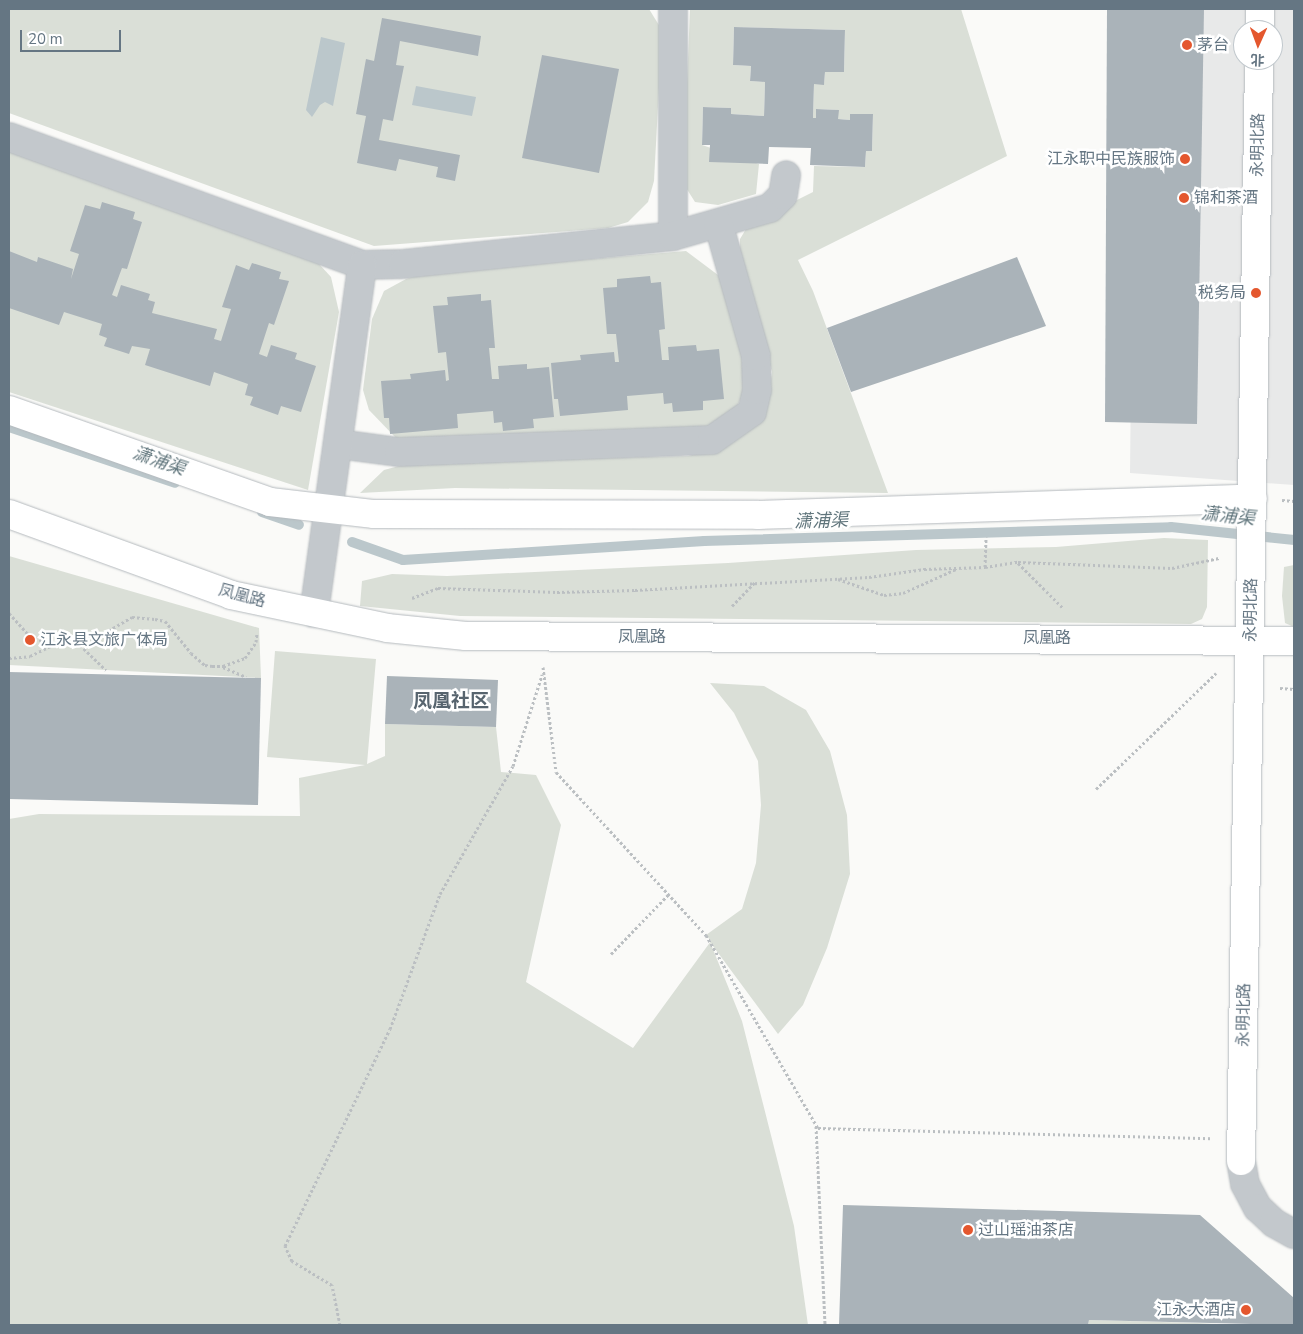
<!DOCTYPE html>
<meta charset="utf-8">
<style>
body{margin:0}
#map{position:relative;width:1303px;height:1334px;overflow:hidden;background:#fafaf8;font-family:"Nunito Sans","Noto Sans SC",sans-serif}
div>[style]{position:absolute}
[style*='--x']{left:calc(var(--x)*1px);top:calc(var(--y)*1px);width:calc(var(--w)*1px);rotate:calc(var(--a)*1deg)}
.built>*{inset:0;background:#e8e9e9}
.green>*{inset:0;background:#dadfd7}
.water>*{inset:0;background:#bbc7cb}
.stream>*{height:10px;margin:-5px;padding:0 5px;transform-origin:5px;border-radius:5px;background:#bbc7cb}
.building>*{inset:0;background:#aab3b9}
.path>*{height:3px;margin-top:-1.5px;transform-origin:0;background:repeating-linear-gradient(90deg,#bbbfc2 0 2.5px,transparent 0 5px)}
.roads{filter:drop-shadow(0 0 1px #b5babe) drop-shadow(0 0 1px #b5babe)}
.minor>*{height:28px;margin:-14px;padding:0 14px;transform-origin:14px;border-radius:14px;background:#c3c8cc}
.major>*{height:28px;margin:-14px;padding:0 14px;transform-origin:14px;border-radius:14px;background:#fff}
.dots>*{width:14px;height:14px;translate:-50% -50%;box-sizing:border-box;border:2px solid #fff;border-radius:50%}
span{translate:-50% -50%;white-space:nowrap;text-align:center;line-height:1.15;-webkit-text-stroke:5px #fff;paint-order:stroke}
.poi-label{font-size:16px;color:#657683}
.left{translate:0 -50%;text-align:left}
.right{translate:-100% -50%;text-align:right}
.street-label{font-size:16px;color:#657683}
.water-label{font-size:18px;color:#60757c;font-style:italic}
.quarter-label{font-size:19px;color:#57646e;font-weight:700}
.frame{position:absolute;inset:0;border:10px solid #657683;pointer-events:none}
.north{position:absolute;left:1233px;top:20px;width:50px;height:50px;box-sizing:border-box;background:#fff;border:1px solid #c1c8cd;border-radius:50%;rotate:182deg;font-size:14px;font-weight:700;line-height:20px;text-align:center;color:#657683}
.north::after{content:'';display:block;margin:auto;width:18px;height:22px;background:#e4572e;clip-path:polygon(50% 0,100% 100%,50% 72%,0 100%)}
.scale{position:absolute;left:20px;top:30px;width:101px;height:22px;box-sizing:border-box;border:2px solid #657683;border-top:0;padding-left:6px;font-size:15px;line-height:18px;white-space:nowrap;color:#657683;-webkit-text-stroke:4px #fff;paint-order:stroke}
</style>
<div id="map">
<div class="built">
<i style="clip-path:polygon(evenodd,1135px 9px,1294px 9px,1294px 485px,1130px 473px,1135px 9px,1243px 30px,1273px 30px,1273px 60px,1243px 60px,1243px 30px)"></i>
</div>
<div class="green">
<i style="clip-path:polygon(9px 9px,649px 9px,662px 30px,654px 181px,648px 202px,628px 222px,608px 228px,374px 246px,9px 113px)"></i>
<i style="clip-path:polygon(690px 9px,961px 9px,1007px 156px,798px 260px,813px 291px,888px 493px,455px 488px,360px 493px,384px 470px,414px 462px,688px 456px,727px 446px,768px 398px,772px 372px,740px 261px,740px 239px,749px 224px,813px 192px,814px 166px,865px 167px,866px 151px,872px 151px,873px 115px,851px 114px,850px 120px,838px 119px,838px 110px,817px 109px,816px 118px,813px 118px,814px 84px,824px 84px,825px 72px,844px 72px,845px 30px,734px 27px,733px 65px,751px 66px,750px 81px,765px 82px,764px 116px,731px 114px,731px 108px,703px 107px,702px 145px,759px 164px,756px 194px,718px 205px,695px 202px,683px 183px)"></i>
<i style="clip-path:polygon(9px 144px,309px 253px,331px 277px,339px 312px,308px 490px,9px 392px)"></i>
<i style="clip-path:polygon(686px 251px,722px 278px,750px 369px,746px 389px,732px 416px,698px 433px,396px 438px,369px 410px,363px 390px,372px 319px,384px 291px,406px 279px,423px 273px)"></i>
<i style="clip-path:polygon(1164px 538px,1208px 540px,1207px 607px,1202px 619px,1191px 624px,460px 616px,360px 606px,362px 581px,392px 574px,447px 576px,728px 563px,916px 550px,1056px 547px)"></i>
<i style="clip-path:polygon(9px 556px,259px 628px,261px 678px,9px 665px)"></i>
<i style="clip-path:polygon(1294px 565px,1294px 627px,1285px 623px,1282px 596px,1284px 567px)"></i>
<i style="clip-path:polygon(275px 651px,376px 659px,367px 764px,385px 756px,385px 724px,496px 727px,501px 772px,536px 775px,561px 825px,526px 982px,633px 1048px,711px 941px,706px 935px,742px 909px,756px 863px,761px 805px,758px 761px,734px 713px,710px 683px,764px 686px,806px 710px,830px 751px,847px 815px,850px 874px,827px 948px,803px 1005px,778px 1034px,710px 942px,742px 1021px,794px 1226px,808px 1325px,9px 1325px,9px 819px,39px 814px,300px 816px,299px 778px,365px 765px,267px 757px)"></i>
<i style="clip-path:polygon(1089px 1320px,1197px 1323px,1237px 1325px,1088px 1325px)"></i>
</div>
<div class="water">
<i style="clip-path:polygon(321px 37px,345px 43px,333px 106px,325px 102px,320px 105px,312px 117px,306px 110px)"></i>
<i style="clip-path:polygon(416px 86px,476px 97px,472px 116px,412px 105px)"></i>
</div>
<div class="stream">
<i style="--x:9;--y:427;--w:175;--a:18.6"></i>
<i style="--x:262;--y:512;--w:39;--a:19"></i>
<i style="--x:352;--y:542;--w:54;--a:19.4"></i>
<i style="--x:403;--y:560;--w:302;--a:-3.6"></i>
<i style="--x:704;--y:541;--w:467;--a:-1.7"></i>
<i style="--x:1171;--y:527;--w:124;--a:6"></i>
</div>
<div class="building">
<i style="clip-path:polygon(1107px 9px,1204px 9px,1197px 424px,1105px 422px)"></i>
<i style="clip-path:polygon(382px 18px,481px 36px,478px 56px,400px 41px,396px 65px,404px 66px,393px 121px,383px 119px,379px 140px,460px 155px,455px 181px,436px 177px,438px 167px,399px 159px,396px 171px,357px 163px,366px 116px,356px 114px,366px 59px,374px 61px)"></i>
<i style="clip-path:polygon(734px 27px,845px 30px,844px 72px,825px 72px,824px 85px,814px 84px,813px 118px,816px 118px,816px 109px,839px 110px,838px 119px,850px 120px,850px 114px,873px 114px,872px 151px,866px 151px,865px 167px,810px 165px,811px 148px,769px 147px,768px 164px,709px 162px,710px 145px,702px 145px,703px 107px,731px 108px,731px 114px,764px 116px,765px 82px,750px 81px,751px 66px,733px 65px)"></i>
<i style="clip-path:polygon(542px 55px,619px 69px,599px 173px,522px 158px)"></i>
<i style="clip-path:polygon(102px 202px,135px 212px,133px 219px,142px 222px,127px 269px,122px 268px,112px 295px,117px 297px,121px 285px,150px 294px,148px 300px,155px 302px,152px 313px,217px 329px,214px 339px,221px 341px,231px 309px,222px 307px,236px 265px,249px 270px,252px 263px,281px 272px,279px 279px,289px 281px,274px 325px,269px 323px,259px 354px,267px 357px,271px 345px,297px 353px,295px 359px,316px 366px,301px 412px,281px 406px,278px 415px,250px 405px,253px 397px,245px 395px,248px 384px,214px 372px,210px 386px,145px 365px,150px 349px,132px 346px,129px 354px,104px 346px,107px 338px,99px 335px,102px 324px,64px 312px,59px 325px,9px 308px,9px 251px,37px 262px,38px 257px,73px 269px,71px 279px,79px 254px,70px 251px,85px 205px,100px 209px)"></i>
<i style="clip-path:polygon(1017px 257px,1046px 326px,851px 392px,827px 328px)"></i>
<i style="clip-path:polygon(650px 276px,651px 283px,661px 282px,665px 329px,659px 330px,662px 360px,669px 360px,668px 347px,696px 345px,697px 351px,719px 349px,724px 399px,703px 401px,703px 410px,673px 412px,672px 403px,664px 404px,663px 393px,627px 396px,628px 410px,560px 416px,558px 399px,554px 399px,551px 363px,581px 360px,580px 355px,614px 352px,615px 362px,619px 362px,616px 334px,607px 334px,603px 288px,617px 287px,617px 279px)"></i>
<i style="clip-path:polygon(481px 294px,481px 301px,491px 300px,495px 348px,489px 348px,492px 379px,499px 379px,498px 366px,527px 364px,527px 369px,549px 367px,554px 417px,533px 419px,534px 428px,503px 431px,502px 422px,494px 423px,493px 411px,457px 414px,458px 428px,390px 434px,389px 418px,384px 418px,381px 381px,411px 379px,410px 374px,445px 370px,446px 381px,449px 380px,446px 352px,438px 353px,433px 306px,448px 305px,447px 297px)"></i>
<i style="clip-path:polygon(9px 672px,261px 678px,258px 805px,9px 799px)"></i>
<i style="clip-path:polygon(387px 676px,498px 680px,496px 727px,385px 724px)"></i>
<i style="clip-path:polygon(843px 1205px,1200px 1215px,1294px 1298px,1294px 1325px,1089px 1320px,1088px 1325px,839px 1325px)"></i>
</div>
<div class="path">
<i style="--x:1282;--y:500;--w:12;--a:5"></i>
<i style="--x:1018;--y:563;--w:64;--a:45"></i>
<i style="--x:985;--y:567;--w:30;--a:-88"></i>
<i style="--x:838;--y:579;--w:49;--a:19.2"></i>
<i style="--x:884;--y:595;--w:19;--a:-6"></i>
<i style="--x:903;--y:593;--w:58;--a:-24.4"></i>
<i style="--x:412;--y:598;--w:28;--a:-21"></i>
<i style="--x:438;--y:588;--w:119;--a:1.9"></i>
<i style="--x:557;--y:592;--w:78;--a:-1.5"></i>
<i style="--x:635;--y:590;--w:234;--a:-3.2"></i>
<i style="--x:869;--y:577;--w:56;--a:-8.3"></i>
<i style="--x:924;--y:569;--w:61;--a:-1.9"></i>
<i style="--x:985;--y:567;--w:33;--a:-9"></i>
<i style="--x:1018;--y:562;--w:154;--a:2.2"></i>
<i style="--x:1172;--y:568;--w:48;--a:-12"></i>
<i style="--x:732;--y:606;--w:33;--a:-46"></i>
<i style="--x:9;--y:613;--w:31;--a:48"></i>
<i style="--x:30;--y:636;--w:25;--a:21"></i>
<i style="--x:53;--y:645;--w:34;--a:-3"></i>
<i style="--x:87;--y:643;--w:52;--a:-30"></i>
<i style="--x:132;--y:617;--w:23;--a:5"></i>
<i style="--x:155;--y:619;--w:10;--a:11"></i>
<i style="--x:165;--y:621;--w:41;--a:50.9"></i>
<i style="--x:191;--y:653;--w:18;--a:41"></i>
<i style="--x:205;--y:665;--w:7;--a:8"></i>
<i style="--x:212;--y:666;--w:11;--a:0"></i>
<i style="--x:223;--y:666;--w:23;--a:-20"></i>
<i style="--x:245;--y:658;--w:19;--a:-55"></i>
<i style="--x:256;--y:642;--w:9;--a:-84"></i>
<i style="--x:80;--y:645;--w:36;--a:44"></i>
<i style="--x:9;--y:658;--w:21;--a:-5"></i>
<i style="--x:30;--y:656;--w:25;--a:-26"></i>
<i style="--x:223;--y:667;--w:25;--a:23"></i>
<i style="--x:543;--y:667;--w:106;--a:82.9"></i>
<i style="--x:556;--y:772;--w:222;--a:47.4"></i>
<i style="--x:706;--y:935;--w:223;--a:59.9"></i>
<i style="--x:818;--y:1128;--w:393;--a:1.5"></i>
<i style="--x:1280;--y:688;--w:14;--a:4"></i>
<i style="--x:1096;--y:789;--w:167;--a:-44"></i>
<i style="--x:611;--y:954;--w:83;--a:-46"></i>
<i style="--x:816;--y:1126;--w:199;--a:87.4"></i>
<i style="--x:340;--y:1325;--w:41;--a:-101.3"></i>
<i style="--x:332;--y:1285;--w:47;--a:-149"></i>
<i style="--x:292;--y:1261;--w:17;--a:-115"></i>
<i style="--x:285;--y:1246;--w:241;--a:-64.2"></i>
<i style="--x:390;--y:1029;--w:144;--a:-69.7"></i>
<i style="--x:440;--y:894;--w:147;--a:-60.3"></i>
<i style="--x:513;--y:766;--w:96;--a:-72.3"></i>
</div>
<div class="roads">
<div class="minor">
<i style="--x:9;--y:137;--w:375;--a:19.9"></i>
<i style="--x:362;--y:265;--w:41;--a:-1.4"></i>
<i style="--x:403;--y:264;--w:271;--a:-5.9"></i>
<i style="--x:673;--y:236;--w:227;--a:-90"></i>
<i style="--x:673;--y:236;--w:101;--a:-16.1"></i>
<i style="--x:770;--y:208;--w:18;--a:-45"></i>
<i style="--x:783;--y:195;--w:20;--a:-81"></i>
<i style="--x:338;--y:444;--w:62;--a:7.5"></i>
<i style="--x:399;--y:452;--w:313;--a:-2.2"></i>
<i style="--x:712;--y:440;--w:49;--a:-35"></i>
<i style="--x:752;--y:412;--w:23;--a:-77"></i>
<i style="--x:757;--y:390;--w:34;--a:-92"></i>
<i style="--x:756;--y:356;--w:138;--a:-105.9"></i>
<i style="--x:314;--y:613;--w:351;--a:-82.1"></i>
<i style="--x:1241;--y:1161;--w:23;--a:80"></i>
<i style="--x:1245;--y:1184;--w:27;--a:62"></i>
<i style="--x:1258;--y:1208;--w:22;--a:43"></i>
<i style="--x:1274;--y:1223;--w:23;--a:29"></i>
</div>
<div class="major">
<i style="--x:1260;--y:30;--w:21;--a:-90"></i>
<i style="--x:9;--y:410;--w:277;--a:19.4"></i>
<i style="--x:270;--y:502;--w:105;--a:6.6"></i>
<i style="--x:374;--y:514;--w:384;--a:0.1"></i>
<i style="--x:758;--y:515;--w:495;--a:-1.9"></i>
<i style="--x:9;--y:514;--w:236;--a:20"></i>
<i style="--x:231;--y:595;--w:159;--a:11.9"></i>
<i style="--x:387;--y:628;--w:79;--a:5.8"></i>
<i style="--x:466;--y:636;--w:828;--a:0.35"></i>
<i style="--x:1241;--y:1161;--w:1101;--a:-89.06"></i>
</div>
</div>
<div class="dots">
<i style="left:1187px;top:45px;background:#e4572e"></i>
<i style="left:1185px;top:159px;background:#e4572e"></i>
<i style="left:1184px;top:198px;background:#e4572e"></i>
<i style="left:1256px;top:293px;background:#e4572e"></i>
<i style="left:30px;top:640px;background:#e4572e"></i>
<i style="left:968px;top:1230px;background:#e4572e"></i>
<i style="left:1246px;top:1310px;background:#e4572e"></i>
</div>
<div class="poi-label">
<span class="left" style="left:1197px;top:45px">茅台</span>
<span class="right" style="left:1175px;top:159px">江永职中民族服饰</span>
<span class="left" style="left:1194px;top:198px">锦和茶酒</span>
<span class="right" style="left:1246px;top:293px">税务局</span>
<span class="left" style="left:40px;top:640px">江永县文旅广体局</span>
<span class="left" style="left:978px;top:1230px">过山瑶油茶店</span>
<span class="right" style="left:1236px;top:1310px">江永大酒店</span>
</div>
<div class="street-label">
<span style="left:1258px;top:145px;rotate:-89deg">永明北路</span>
<span style="left:242px;top:596px;rotate:15deg">凤凰路</span>
<span style="left:1251px;top:610px;rotate:-89deg">永明北路</span>
<span style="left:642px;top:637px">凤凰路</span>
<span style="left:1047px;top:638px">凤凰路</span>
<span style="left:1244px;top:1015px;rotate:-89deg">永明北路</span>
</div>
<div class="water-label">
<span style="left:159px;top:461px;rotate:19deg">潇浦渠</span>
<span style="left:1228px;top:516px;rotate:6deg">潇浦渠</span>
<span style="left:821px;top:521px;rotate:-2deg">潇浦渠</span>
</div>
<div class="quarter-label">
<span style="left:451px;top:702px">凤凰社区</span>
</div>
<div class="frame"></div>
<div class="north">北</div>
<div class="scale">20 m</div>
</div>
